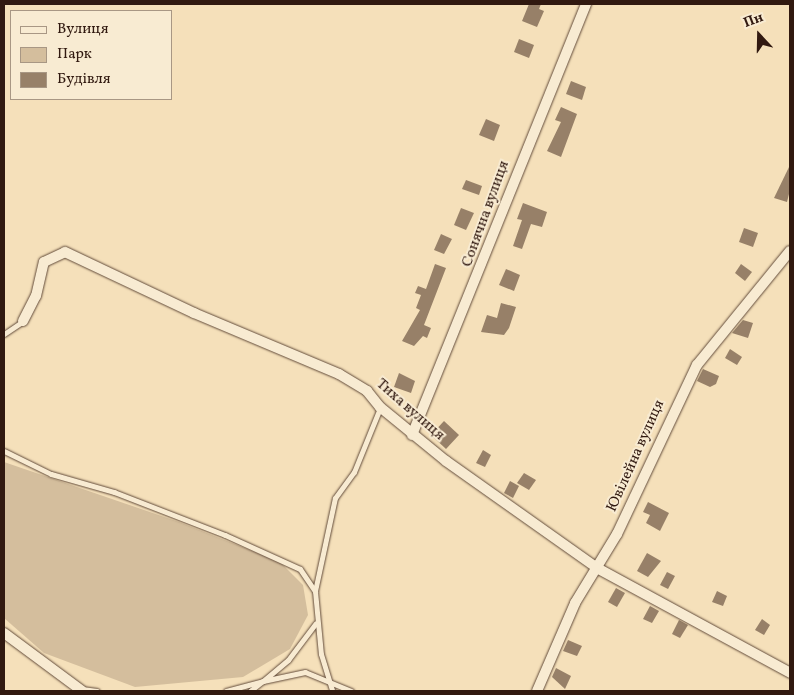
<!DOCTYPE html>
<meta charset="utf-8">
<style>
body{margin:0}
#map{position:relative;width:794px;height:695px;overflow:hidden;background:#f5e0ba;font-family:Vollkorn,serif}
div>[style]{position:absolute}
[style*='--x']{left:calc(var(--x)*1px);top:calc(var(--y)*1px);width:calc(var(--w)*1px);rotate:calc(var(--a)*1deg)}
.green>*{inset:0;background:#d4be9d}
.building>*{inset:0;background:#978068}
.roads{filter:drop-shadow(0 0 1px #624b3a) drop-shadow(0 0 1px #624b3a)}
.service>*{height:5px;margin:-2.5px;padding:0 2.5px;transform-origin:2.5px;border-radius:2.5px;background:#f8ebd2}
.minor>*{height:10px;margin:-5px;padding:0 5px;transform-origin:5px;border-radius:5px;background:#f8ebd2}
span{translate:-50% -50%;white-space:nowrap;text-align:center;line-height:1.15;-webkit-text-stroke:4px #f8ebd2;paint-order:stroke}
.street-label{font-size:15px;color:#311910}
.frame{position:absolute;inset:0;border:5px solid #311910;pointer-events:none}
.legend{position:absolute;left:10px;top:10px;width:162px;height:90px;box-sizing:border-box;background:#f8ebd2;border:1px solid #a89784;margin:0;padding:6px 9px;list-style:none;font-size:15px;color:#311910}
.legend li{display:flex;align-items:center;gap:10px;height:25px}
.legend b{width:25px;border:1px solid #a89784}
.north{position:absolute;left:734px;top:10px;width:50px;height:50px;-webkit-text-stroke:4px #f8ebd2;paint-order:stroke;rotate:339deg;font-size:14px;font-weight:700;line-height:20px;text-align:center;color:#311910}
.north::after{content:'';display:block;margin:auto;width:18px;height:22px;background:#311910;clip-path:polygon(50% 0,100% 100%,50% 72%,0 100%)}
</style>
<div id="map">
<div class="green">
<i style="clip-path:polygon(4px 462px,179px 522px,280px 562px,303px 585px,308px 615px,290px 649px,243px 677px,135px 687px,44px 653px,4px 618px)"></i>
</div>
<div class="building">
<i style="clip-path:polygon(529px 4px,541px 4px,539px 9px,544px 11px,537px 27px,522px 21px)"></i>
<i style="clip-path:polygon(519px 39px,534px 45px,529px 58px,514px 52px)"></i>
<i style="clip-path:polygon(571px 81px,586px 87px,582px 100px,566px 94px)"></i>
<i style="clip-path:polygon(561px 107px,577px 114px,561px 157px,547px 151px,561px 122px,555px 120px)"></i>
<i style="clip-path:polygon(486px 119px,500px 125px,494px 141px,479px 135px)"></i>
<i style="clip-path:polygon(790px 165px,790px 190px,787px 202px,774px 198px)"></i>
<i style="clip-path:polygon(466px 180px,482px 186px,479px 195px,462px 189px)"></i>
<i style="clip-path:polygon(523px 203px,547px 212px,542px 227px,531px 224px,522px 249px,513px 246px,522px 220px,517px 219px)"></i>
<i style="clip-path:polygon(461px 208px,474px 213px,466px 230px,454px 225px)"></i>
<i style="clip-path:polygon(744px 228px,758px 233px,753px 247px,739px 242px)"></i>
<i style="clip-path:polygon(441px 234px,452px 239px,444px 254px,434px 250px)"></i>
<i style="clip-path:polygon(435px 264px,446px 268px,424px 325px,431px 328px,427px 338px,423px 336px,414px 346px,402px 341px,420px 310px,416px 308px,421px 295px,415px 293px,418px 286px,426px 289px)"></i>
<i style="clip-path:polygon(741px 264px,752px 272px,745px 281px,735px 273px)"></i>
<i style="clip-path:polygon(506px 269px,520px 275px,514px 291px,499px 285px)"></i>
<i style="clip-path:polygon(501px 303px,516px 307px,509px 328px,504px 335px,481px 332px,487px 315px,497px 318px)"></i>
<i style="clip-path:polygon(743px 320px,753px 323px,748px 338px,732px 333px)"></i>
<i style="clip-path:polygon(730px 349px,742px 357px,737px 365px,725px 358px)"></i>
<i style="clip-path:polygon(703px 369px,719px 376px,716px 384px,710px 387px,697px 381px)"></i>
<i style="clip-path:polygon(399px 373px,415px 381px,411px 393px,394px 387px)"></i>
<i style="clip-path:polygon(444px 421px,459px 435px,446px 449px,431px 435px)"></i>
<i style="clip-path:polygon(483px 450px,491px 455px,485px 467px,476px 463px)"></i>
<i style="clip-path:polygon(524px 473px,536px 480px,529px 490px,517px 483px)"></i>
<i style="clip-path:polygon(510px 481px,519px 486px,513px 498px,504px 493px)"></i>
<i style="clip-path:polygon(648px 502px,669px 513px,660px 531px,646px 523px,650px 515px,643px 512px)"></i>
<i style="clip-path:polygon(647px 553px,661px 561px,648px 577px,637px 571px)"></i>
<i style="clip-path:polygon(667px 572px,675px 576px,668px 589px,660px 585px)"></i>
<i style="clip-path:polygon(616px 588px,625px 593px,617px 607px,608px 602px)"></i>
<i style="clip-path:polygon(717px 591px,727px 596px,723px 606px,712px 602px)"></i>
<i style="clip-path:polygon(650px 606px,659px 611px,652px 623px,643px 619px)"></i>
<i style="clip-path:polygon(762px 619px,770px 625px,764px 635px,755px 630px)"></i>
<i style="clip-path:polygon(679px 620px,688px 625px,680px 638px,672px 634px)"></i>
<i style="clip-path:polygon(568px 640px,582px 646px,577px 656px,563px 651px)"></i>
<i style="clip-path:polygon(556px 668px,571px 676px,565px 689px,552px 677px)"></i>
</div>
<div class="roads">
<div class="service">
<i style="--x:4;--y:334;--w:23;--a:-34"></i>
<i style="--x:4;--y:451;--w:52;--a:26.1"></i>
<i style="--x:51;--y:474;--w:66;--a:15.9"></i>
<i style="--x:114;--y:492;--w:119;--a:21.2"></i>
<i style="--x:225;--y:535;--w:82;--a:24.4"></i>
<i style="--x:300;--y:569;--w:27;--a:56"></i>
<i style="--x:315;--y:591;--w:63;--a:84.6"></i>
<i style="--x:321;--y:654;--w:39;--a:73"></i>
<i style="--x:315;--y:591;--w:95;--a:-77.9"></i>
<i style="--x:335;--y:498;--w:32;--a:-54"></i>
<i style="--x:354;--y:472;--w:69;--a:-67.9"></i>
<i style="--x:82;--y:689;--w:15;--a:8"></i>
<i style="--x:226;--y:691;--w:38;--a:-15"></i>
<i style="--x:263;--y:681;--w:33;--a:-40"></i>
<i style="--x:288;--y:660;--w:46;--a:-52.9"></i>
<i style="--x:250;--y:691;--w:16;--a:-38"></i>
<i style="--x:263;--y:681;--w:43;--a:-12.1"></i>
<i style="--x:305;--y:672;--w:50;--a:22.4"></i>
</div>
<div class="minor">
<i style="--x:23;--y:321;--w:28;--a:-63"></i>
<i style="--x:36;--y:296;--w:35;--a:-77"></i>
<i style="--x:44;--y:262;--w:23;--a:-25"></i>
<i style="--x:65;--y:252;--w:143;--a:25.3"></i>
<i style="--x:194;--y:313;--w:157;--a:22.8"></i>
<i style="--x:339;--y:374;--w:33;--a:31"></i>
<i style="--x:367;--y:391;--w:21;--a:51"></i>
<i style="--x:380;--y:407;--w:85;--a:39.3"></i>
<i style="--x:446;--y:461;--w:185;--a:35.3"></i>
<i style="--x:597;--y:568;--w:220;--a:28.5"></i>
<i style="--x:412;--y:435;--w:465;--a:-68"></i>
<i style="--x:4;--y:633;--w:97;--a:36.6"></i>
<i style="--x:537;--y:691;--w:96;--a:-66.6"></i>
<i style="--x:575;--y:603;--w:81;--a:-58.7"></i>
<i style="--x:617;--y:534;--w:187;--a:-64.7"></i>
<i style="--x:697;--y:365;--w:147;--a:-50.8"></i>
</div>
</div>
<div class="street-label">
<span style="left:486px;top:214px;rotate:-70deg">Сонячна вулиця</span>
<span style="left:410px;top:410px;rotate:41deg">Тиха вулиця</span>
<span style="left:636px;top:456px;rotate:-66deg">Ювілейна вулиця</span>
</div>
<div class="frame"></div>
<ul class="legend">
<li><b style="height:6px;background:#f8ebd2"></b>Вулиця</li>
<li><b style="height:14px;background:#d4be9d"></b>Парк</li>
<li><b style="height:14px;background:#978068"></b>Будівля</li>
</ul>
<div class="north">Пн</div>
</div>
